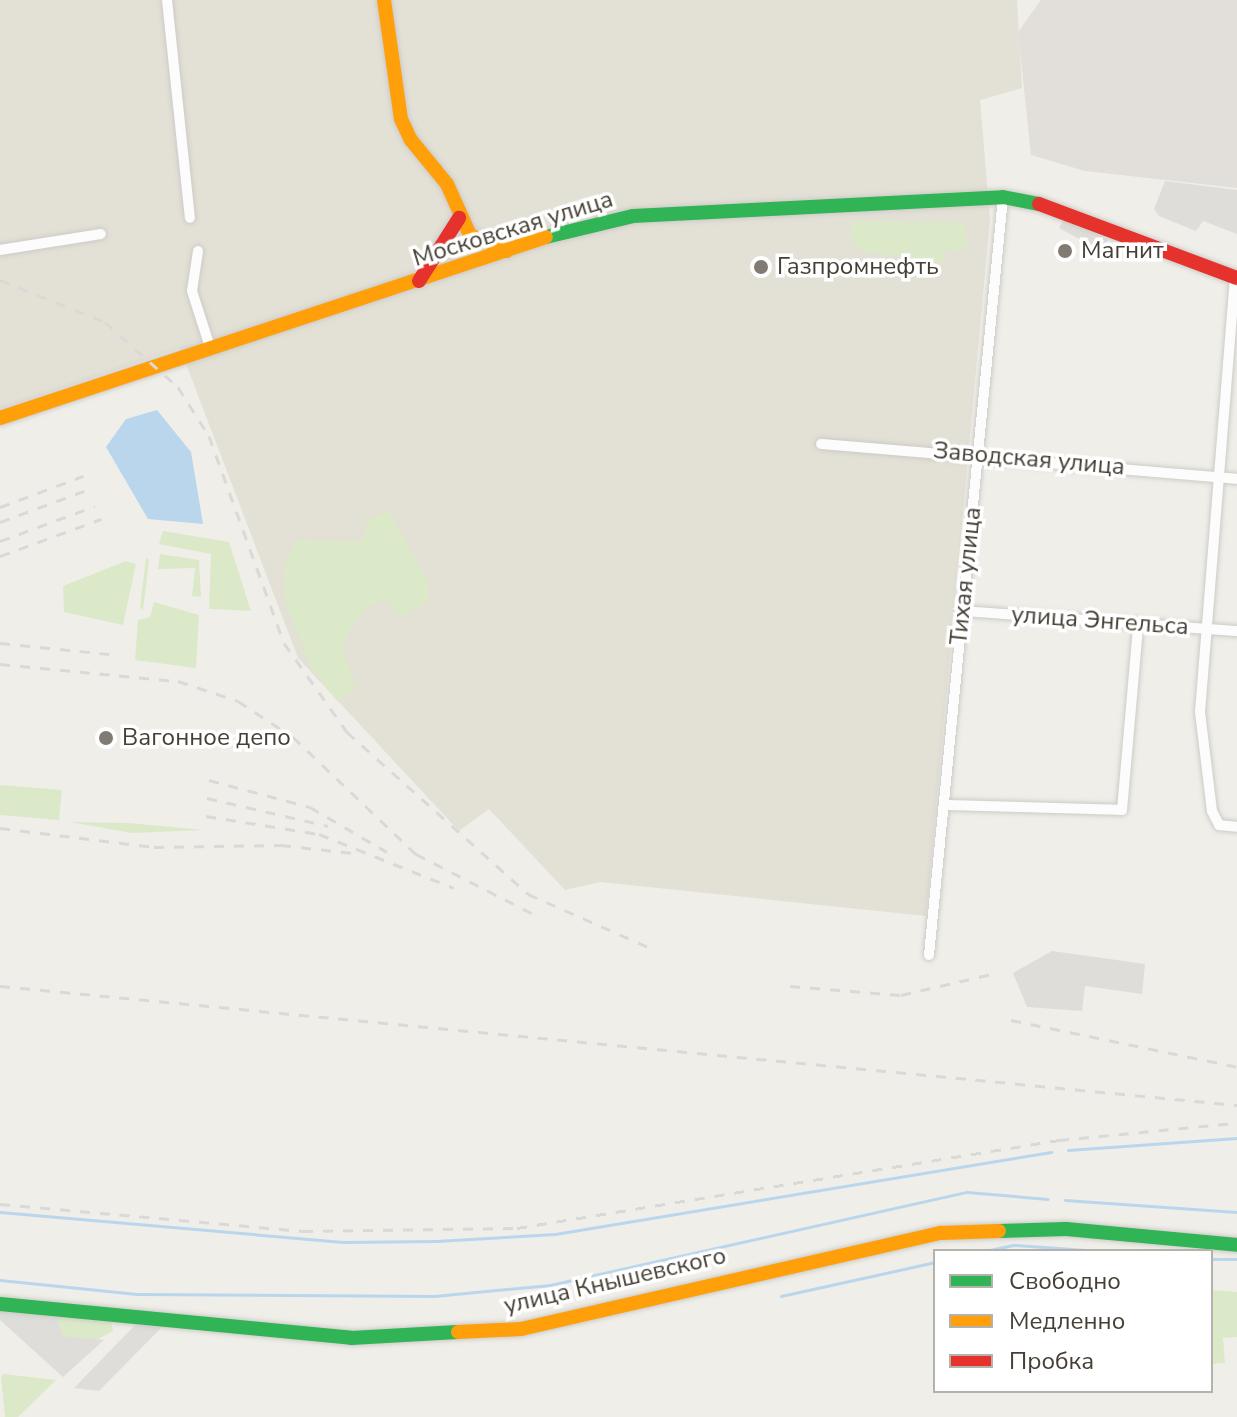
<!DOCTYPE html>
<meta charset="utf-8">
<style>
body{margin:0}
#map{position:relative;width:1237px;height:1417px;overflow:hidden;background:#efeee9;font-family:"Nunito Sans",sans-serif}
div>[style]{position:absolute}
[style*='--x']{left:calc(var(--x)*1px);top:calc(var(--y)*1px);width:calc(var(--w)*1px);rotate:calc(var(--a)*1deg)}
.residential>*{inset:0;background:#e3e0d6}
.industrial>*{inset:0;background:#e2dfda}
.green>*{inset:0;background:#dbe9c9}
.round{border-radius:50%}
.parking>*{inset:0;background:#deddd9}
.water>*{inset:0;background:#bad6ec}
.stream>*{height:3px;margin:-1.5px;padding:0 1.5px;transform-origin:1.5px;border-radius:1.5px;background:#bad6ec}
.roads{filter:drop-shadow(0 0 2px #cdcbc7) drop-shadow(0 0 2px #cdcbc7)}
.street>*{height:10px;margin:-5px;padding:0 5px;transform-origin:5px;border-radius:5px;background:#fdfcfc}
.fast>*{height:14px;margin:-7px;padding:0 7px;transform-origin:7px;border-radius:7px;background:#30b455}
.slow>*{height:14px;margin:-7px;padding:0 7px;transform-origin:7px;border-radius:7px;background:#ff9f0a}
.jam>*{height:14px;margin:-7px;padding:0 7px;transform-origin:7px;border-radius:7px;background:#e5322d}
.rail>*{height:3px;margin-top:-1.5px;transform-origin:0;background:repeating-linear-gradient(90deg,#d9d9d8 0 10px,transparent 0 20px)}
.dots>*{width:22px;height:22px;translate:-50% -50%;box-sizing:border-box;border:4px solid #fff;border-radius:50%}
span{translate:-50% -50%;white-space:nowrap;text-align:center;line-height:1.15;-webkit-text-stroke:7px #fff;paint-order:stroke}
.street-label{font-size:24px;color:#453f35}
.poi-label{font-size:24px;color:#453f35}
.left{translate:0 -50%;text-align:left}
.legend{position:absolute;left:933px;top:1249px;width:280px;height:144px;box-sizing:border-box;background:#fff;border:2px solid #b5b2ae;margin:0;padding:10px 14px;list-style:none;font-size:24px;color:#453f35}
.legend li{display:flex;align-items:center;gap:16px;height:40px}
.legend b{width:40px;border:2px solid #b5b2ae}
</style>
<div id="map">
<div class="residential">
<i style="clip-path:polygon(0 0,1017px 0,1022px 88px,980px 100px,990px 218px,926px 916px,600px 882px,565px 890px,489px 809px,459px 831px,298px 658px,180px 348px,0 409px)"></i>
</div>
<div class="industrial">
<i style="clip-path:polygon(1041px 0,1237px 0,1237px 188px,1085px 171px,1031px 155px,1018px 32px)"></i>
</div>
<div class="green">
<i style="clip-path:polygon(852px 221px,956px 222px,965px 227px,967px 250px,946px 251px,943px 263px,865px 252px,850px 240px)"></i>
<i class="round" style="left:449px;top:238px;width:20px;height:20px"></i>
<i style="clip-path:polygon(389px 511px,429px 584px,428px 601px,402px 617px,387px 601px,373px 603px,355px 621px,342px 646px,356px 689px,337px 701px,312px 669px,285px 602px,284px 569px,295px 540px,362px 541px,367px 520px)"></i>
<i style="clip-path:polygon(163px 531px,229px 542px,251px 611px,209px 609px,211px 554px,159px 544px)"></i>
<i style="clip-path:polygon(160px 554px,199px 560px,201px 597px,192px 596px,195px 568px,158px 569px)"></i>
<i style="clip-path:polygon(146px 558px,149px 560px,143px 611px,140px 607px)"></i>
<i style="clip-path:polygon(126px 561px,136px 564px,123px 625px,64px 612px,63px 586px)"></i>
<i style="clip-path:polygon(154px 602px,199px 615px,196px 668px,135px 660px,138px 620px,150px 617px)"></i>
<i style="clip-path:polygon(0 785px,62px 790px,59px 820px,0 815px)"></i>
<i style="clip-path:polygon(70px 822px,128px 823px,204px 830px,132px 833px)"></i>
<i style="clip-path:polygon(1211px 1290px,1237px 1292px,1237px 1337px,1223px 1338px,1225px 1363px,1211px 1364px)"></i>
<i style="clip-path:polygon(56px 1316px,111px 1322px,113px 1331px,95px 1341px,63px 1336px)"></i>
<i style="clip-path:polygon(1px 1377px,3px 1374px,56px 1380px,18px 1417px,5px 1417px)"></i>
</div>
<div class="parking">
<i style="clip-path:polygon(1165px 181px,1237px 190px,1237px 234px,1203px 221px,1196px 231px,1159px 216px,1154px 209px)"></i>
<i style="clip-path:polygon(1066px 216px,1108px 240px,1101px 251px,1059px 228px)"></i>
<i style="clip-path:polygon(1052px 951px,1145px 964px,1142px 994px,1085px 986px,1082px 1011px,1027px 1007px,1013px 973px)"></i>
<i style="clip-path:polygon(0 1311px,56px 1316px,63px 1336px,104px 1340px,63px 1377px,0 1320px)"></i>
<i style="clip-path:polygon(136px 1324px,162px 1327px,99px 1391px,74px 1388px)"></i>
</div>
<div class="water">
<i style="clip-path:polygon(157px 410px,191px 452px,203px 524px,148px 519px,106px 447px,126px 419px)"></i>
</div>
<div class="stream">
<i style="--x:1068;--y:1150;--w:169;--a:-4.1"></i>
<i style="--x:1065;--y:1200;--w:172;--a:4"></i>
<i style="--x:0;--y:1212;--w:344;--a:5"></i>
<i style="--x:343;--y:1242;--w:93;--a:-0.6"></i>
<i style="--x:436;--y:1241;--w:119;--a:-3.4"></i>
<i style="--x:555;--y:1234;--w:503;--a:-9.39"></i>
<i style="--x:985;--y:1251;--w:30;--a:-12"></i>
<i style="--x:1014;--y:1245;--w:86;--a:4"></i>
<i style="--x:1211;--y:1259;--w:26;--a:0"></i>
<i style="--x:0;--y:1280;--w:140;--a:5.8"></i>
<i style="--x:139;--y:1294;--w:295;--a:0.4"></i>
<i style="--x:434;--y:1296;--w:117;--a:-5.4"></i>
<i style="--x:550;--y:1285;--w:427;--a:-12.6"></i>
<i style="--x:967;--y:1192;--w:81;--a:4.9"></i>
<i style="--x:781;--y:1296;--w:158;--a:-12.4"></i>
</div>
<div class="roads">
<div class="street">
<i style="--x:167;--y:0;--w:219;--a:84"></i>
<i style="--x:0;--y:250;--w:102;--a:-9"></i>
<i style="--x:198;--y:251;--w:40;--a:98.5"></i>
<i style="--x:192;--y:291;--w:59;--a:72.2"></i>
<i style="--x:1235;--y:277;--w:436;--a:94.6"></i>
<i style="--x:1200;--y:712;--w:100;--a:83.1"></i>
<i style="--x:1212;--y:811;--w:16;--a:63"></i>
<i style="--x:1219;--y:825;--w:18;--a:6"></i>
<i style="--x:821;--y:444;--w:417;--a:4.8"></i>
<i style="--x:963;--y:611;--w:275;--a:4.2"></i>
<i style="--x:944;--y:805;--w:178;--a:1.6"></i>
<i style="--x:1122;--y:810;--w:183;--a:-85"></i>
<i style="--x:929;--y:955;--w:762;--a:-84.42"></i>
</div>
<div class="fast">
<i style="--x:546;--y:237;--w:89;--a:-13.6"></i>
<i style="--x:633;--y:216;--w:370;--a:-2.9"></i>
<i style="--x:1003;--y:197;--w:37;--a:11"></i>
<i style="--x:999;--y:1231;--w:67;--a:-1.7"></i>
<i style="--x:1066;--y:1229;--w:172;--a:5.3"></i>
<i style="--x:0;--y:1304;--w:353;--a:5.5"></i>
<i style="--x:351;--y:1338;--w:107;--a:-3.2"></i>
</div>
<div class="slow">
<i style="--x:384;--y:0;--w:120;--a:81.9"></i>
<i style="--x:401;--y:119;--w:23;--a:65"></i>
<i style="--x:411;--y:140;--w:57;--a:50.7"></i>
<i style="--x:447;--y:184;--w:56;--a:65.7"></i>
<i style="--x:470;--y:235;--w:40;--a:23.4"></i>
<i style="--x:0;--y:418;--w:575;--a:-18.34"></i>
<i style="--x:458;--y:1332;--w:63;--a:-2.7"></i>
<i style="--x:521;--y:1329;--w:431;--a:-12.9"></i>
<i style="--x:941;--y:1233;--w:58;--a:-2"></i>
</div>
<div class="jam">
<i style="--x:1039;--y:204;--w:211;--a:20.5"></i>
<i style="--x:419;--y:281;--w:75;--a:-57.6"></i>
</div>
</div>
<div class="rail">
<i style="--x:0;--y:280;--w:113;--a:21.8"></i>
<i style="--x:105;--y:322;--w:98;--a:41.7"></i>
<i style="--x:178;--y:387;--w:58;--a:57.7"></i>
<i style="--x:209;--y:436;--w:220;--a:70.1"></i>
<i style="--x:284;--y:643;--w:109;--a:54.7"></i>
<i style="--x:347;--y:732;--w:243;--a:41.8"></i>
<i style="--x:528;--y:894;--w:131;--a:23.8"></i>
<i style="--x:0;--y:507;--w:89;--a:-20.5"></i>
<i style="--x:0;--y:522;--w:95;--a:-20.3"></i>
<i style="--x:0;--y:541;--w:101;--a:-20.2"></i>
<i style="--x:0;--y:556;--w:108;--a:-20.1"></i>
<i style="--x:0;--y:643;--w:120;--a:5.8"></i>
<i style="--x:0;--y:664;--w:179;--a:5.5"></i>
<i style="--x:178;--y:681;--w:63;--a:18.4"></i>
<i style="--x:238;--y:701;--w:66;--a:33.2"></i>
<i style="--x:293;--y:737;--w:170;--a:43.6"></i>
<i style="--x:416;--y:854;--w:140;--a:27.1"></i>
<i style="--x:209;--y:780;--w:105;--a:15"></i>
<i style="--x:310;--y:807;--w:89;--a:30.3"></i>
<i style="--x:207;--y:798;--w:124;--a:13"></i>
<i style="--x:206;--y:816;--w:114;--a:9.1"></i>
<i style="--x:319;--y:834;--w:145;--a:21.8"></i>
<i style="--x:0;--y:828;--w:155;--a:7"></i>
<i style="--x:154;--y:847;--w:127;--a:-0.9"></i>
<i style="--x:281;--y:845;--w:72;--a:6.3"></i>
<i style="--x:0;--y:986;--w:1243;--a:5.49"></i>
<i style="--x:790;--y:986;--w:111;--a:4.6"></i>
<i style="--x:901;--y:995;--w:93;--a:-13"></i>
<i style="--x:1011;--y:1020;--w:231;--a:11.7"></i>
<i style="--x:0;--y:1204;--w:304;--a:5.1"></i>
<i style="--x:303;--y:1231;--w:214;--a:-0.8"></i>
<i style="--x:517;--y:1228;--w:549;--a:-9.22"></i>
<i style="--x:1059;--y:1140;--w:179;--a:-5.5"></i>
</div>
<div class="dots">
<i style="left:1065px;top:251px;background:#807c74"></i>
<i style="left:761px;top:267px;background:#807c74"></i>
<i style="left:106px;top:738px;background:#807c74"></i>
</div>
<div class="street-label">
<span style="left:513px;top:229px;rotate:-17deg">Московская улица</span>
<span style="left:1029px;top:459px;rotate:5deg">Заводская улица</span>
<span style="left:966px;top:576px;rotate:-84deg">Тихая улица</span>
<span style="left:1100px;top:621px;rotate:4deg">улица Энгельса</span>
<span style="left:615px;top:1281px;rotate:-13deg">улица Кнышевского</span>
</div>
<div class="poi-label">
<span class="left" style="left:1081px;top:251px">Магнит</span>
<span class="left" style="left:777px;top:267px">Газпромнефть</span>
<span class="left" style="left:122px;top:738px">Вагонное депо</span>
</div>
<ul class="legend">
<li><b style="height:10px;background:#30b455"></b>Свободно</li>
<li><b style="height:10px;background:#ff9f0a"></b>Медленно</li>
<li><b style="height:10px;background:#e5322d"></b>Пробка</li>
</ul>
</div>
